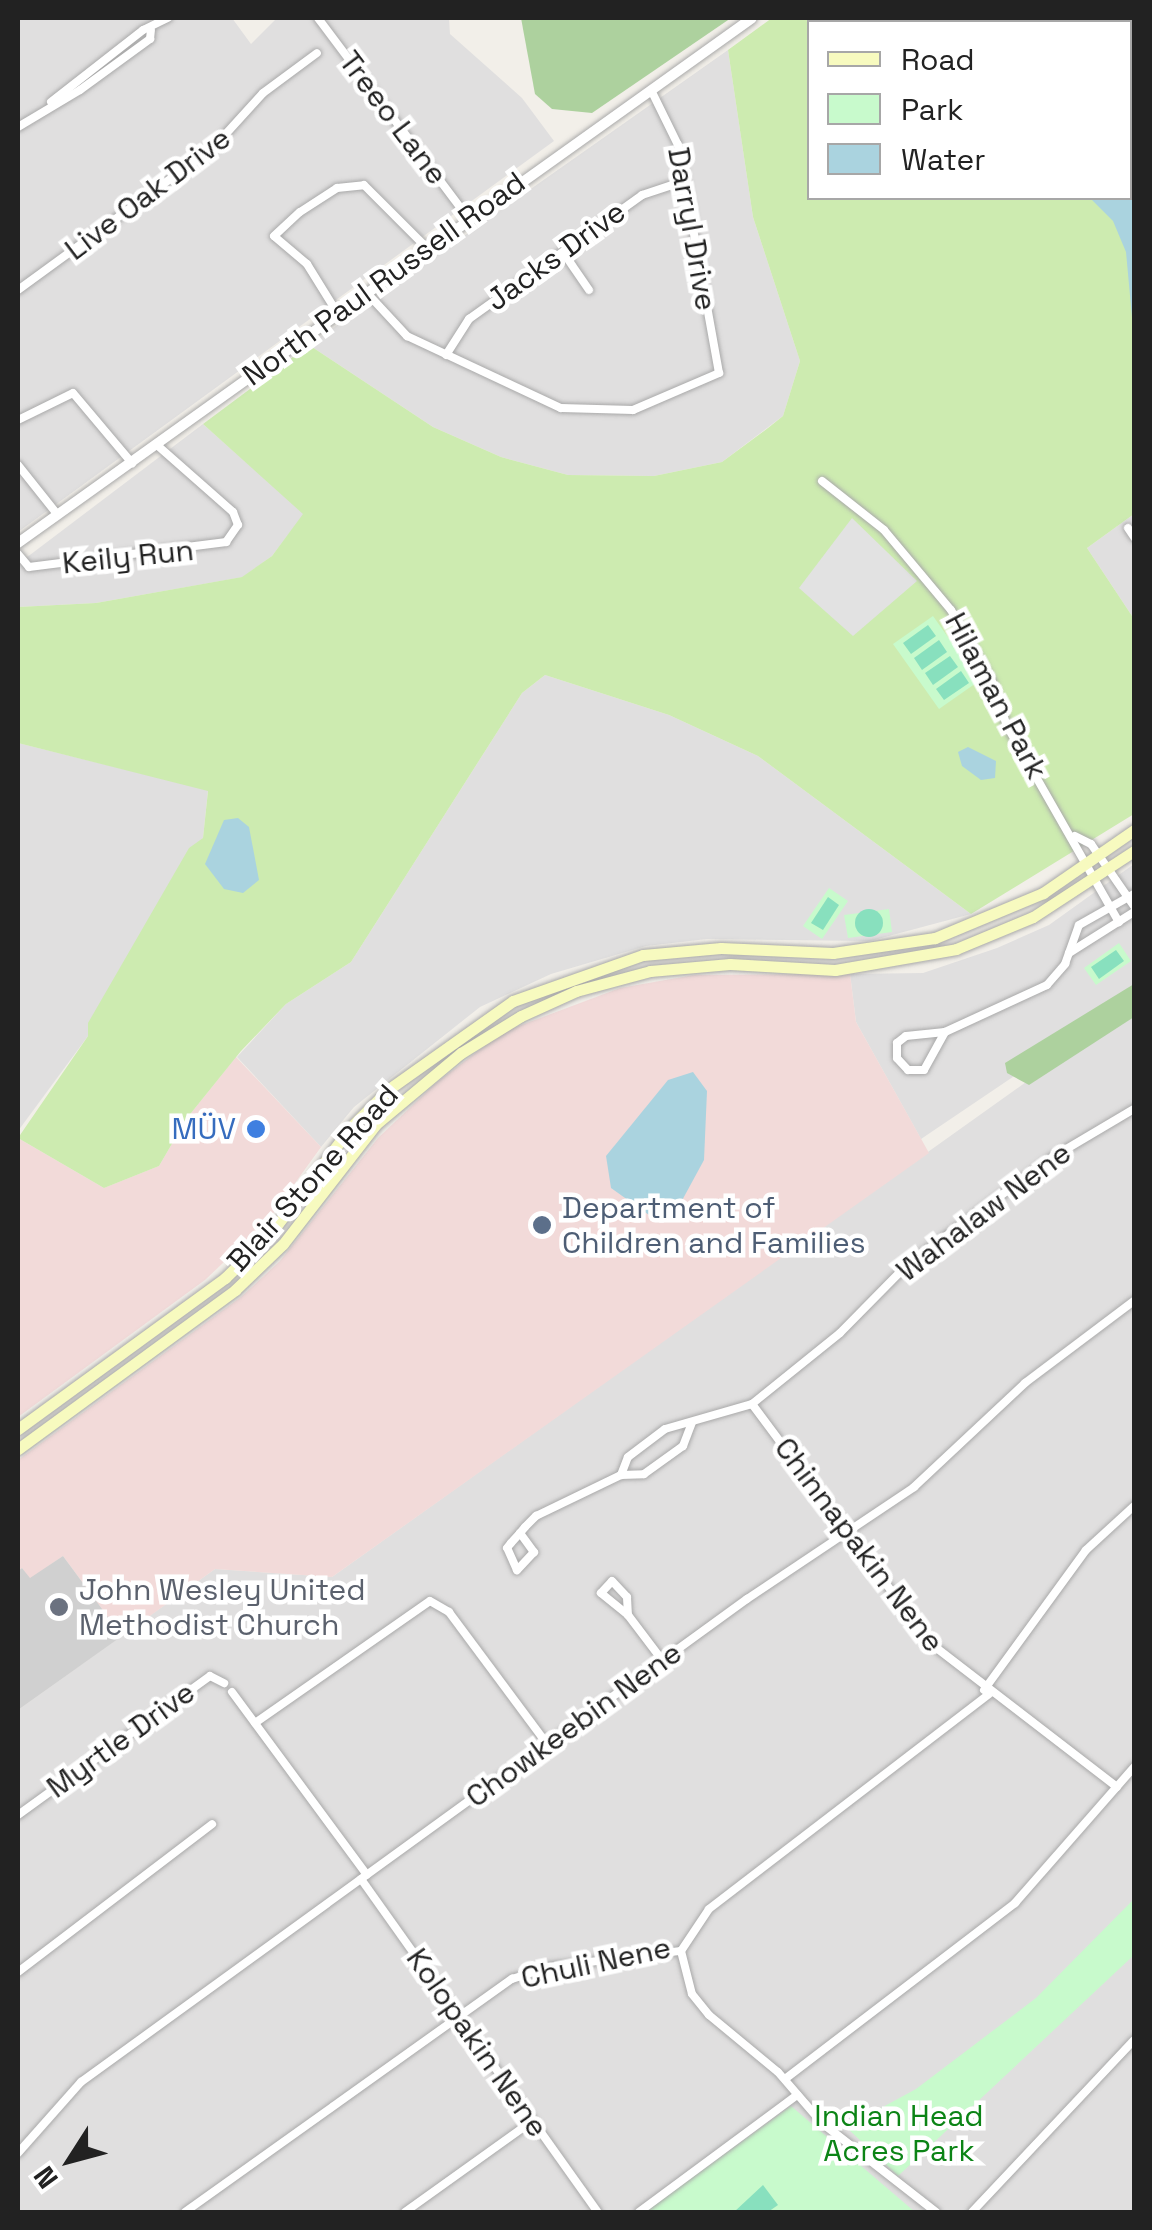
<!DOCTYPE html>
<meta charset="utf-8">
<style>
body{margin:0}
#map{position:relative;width:1152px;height:2230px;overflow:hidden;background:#f2efe9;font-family:"Space Grotesk",sans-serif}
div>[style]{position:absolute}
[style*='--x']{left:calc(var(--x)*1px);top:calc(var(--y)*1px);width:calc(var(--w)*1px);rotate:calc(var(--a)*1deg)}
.residential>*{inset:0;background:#e0dfdf}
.commercial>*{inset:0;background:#f2dad9}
.religious>*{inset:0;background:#d0d0d0}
.grass>*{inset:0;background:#cdebb0}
.forest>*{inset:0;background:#add19e}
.park>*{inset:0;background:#c8facc}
.pitch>*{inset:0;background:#88e0be}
.round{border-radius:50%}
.parking>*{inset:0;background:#e2e2e2}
.water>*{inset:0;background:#aad3df}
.roads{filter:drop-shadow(0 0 2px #a9a9a9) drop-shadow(0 0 2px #a9a9a9)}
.minor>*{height:8px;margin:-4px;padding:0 4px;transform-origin:4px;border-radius:4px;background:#fff}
.tertiary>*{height:10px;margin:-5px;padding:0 5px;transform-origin:5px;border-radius:5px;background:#fff}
.secondary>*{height:11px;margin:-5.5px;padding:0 5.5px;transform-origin:5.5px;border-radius:5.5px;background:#f7fabf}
.dots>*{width:28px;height:28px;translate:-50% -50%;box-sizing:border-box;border:5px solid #fff;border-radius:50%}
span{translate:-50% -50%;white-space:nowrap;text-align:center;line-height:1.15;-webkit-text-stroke:9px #fff;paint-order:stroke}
.street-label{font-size:30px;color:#222}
.shop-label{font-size:30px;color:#366cbe}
.right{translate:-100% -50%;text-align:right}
.service-label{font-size:30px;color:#4e5e75}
.left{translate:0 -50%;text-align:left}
.worship-label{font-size:30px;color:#5b616d}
.park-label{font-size:30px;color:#0c8416}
.frame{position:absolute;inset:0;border:20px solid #222;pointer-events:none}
.legend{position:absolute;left:807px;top:20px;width:325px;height:180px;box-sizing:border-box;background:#fff;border:2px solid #a7a7a7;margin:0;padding:12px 18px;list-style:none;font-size:30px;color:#222}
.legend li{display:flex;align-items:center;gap:20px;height:50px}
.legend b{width:50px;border:2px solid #a7a7a7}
.north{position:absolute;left:20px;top:2110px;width:100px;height:100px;-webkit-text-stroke:8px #fff;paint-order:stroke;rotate:234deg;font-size:28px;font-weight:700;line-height:40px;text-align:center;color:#222}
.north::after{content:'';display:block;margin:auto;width:35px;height:45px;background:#222;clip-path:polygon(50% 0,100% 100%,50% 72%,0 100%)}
</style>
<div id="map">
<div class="residential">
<i style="clip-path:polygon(18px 18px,232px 18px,251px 44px,277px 18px,449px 18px,450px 34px,522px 98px,554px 141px,18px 532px)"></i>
<i style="clip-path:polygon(728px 50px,753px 217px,800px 361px,783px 416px,722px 462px,654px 476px,568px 475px,501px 457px,433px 427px,309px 345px)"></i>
<i style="clip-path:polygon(203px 424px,304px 514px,272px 556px,243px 577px,96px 603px,18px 607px,18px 564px)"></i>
<i style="clip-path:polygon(1134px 514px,1134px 619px,1087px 548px)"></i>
<i style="clip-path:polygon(545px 675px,669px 715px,758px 756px,971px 914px,870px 941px,707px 939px,646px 946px,551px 974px,480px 1007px,354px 1107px,321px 1147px,237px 1057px,286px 1004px,351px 962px,522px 693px)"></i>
<i style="clip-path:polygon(18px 743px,208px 790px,203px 838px,88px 1036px,18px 1131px)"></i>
<i style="clip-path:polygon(1134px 864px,1134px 995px,921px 1139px,856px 1022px,850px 974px,923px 973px,997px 948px,1049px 925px)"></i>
<i style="clip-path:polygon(1134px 1005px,1134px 2212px,18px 2212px,18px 1710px,215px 1569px,332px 1577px)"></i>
</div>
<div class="commercial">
<i style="clip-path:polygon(850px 974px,856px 1022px,929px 1153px,332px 1577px,215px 1569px,122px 1636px,63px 1556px,30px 1579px,22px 1568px,18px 1571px,18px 1460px,241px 1297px,280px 1261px,378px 1138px,436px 1083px,503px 1032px,620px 988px,694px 975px)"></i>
<i style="clip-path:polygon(236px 1057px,321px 1147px,269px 1219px,205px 1280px,18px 1417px,18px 1138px,104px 1188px,159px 1166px,187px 1118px)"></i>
</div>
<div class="religious">
<i style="clip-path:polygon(63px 1556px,122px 1636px,18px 1710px,18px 1571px,22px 1568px,30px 1578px)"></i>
</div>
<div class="grass">
<i style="clip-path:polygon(evenodd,772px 18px,1134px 18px,1134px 514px,1087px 548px,1134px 619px,1134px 814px,971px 914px,758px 756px,669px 715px,545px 675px,522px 693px,351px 962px,286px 1004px,241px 1051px,187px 1118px,159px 1166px,104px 1188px,18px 1138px,88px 1036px,88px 1023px,189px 848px,203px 838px,208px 791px,18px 743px,18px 607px,96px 603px,242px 577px,272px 556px,303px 514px,203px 424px,309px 345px,433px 427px,501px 457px,568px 475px,654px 476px,722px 462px,768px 428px,783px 416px,800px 361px,753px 217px,728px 50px,772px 18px,810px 22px,1130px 22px,1130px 198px,810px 198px,810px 22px)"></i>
</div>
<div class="forest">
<i style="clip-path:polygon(521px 18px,731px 18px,592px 113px,552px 109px,535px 94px)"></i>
<i style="clip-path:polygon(1134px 984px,1134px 1017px,1029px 1085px,1007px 1073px,1005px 1063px)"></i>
</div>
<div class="park">
<i style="clip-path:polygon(933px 616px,979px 681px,939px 709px,893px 644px)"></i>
<i style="clip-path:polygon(829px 888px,848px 901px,822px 939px,803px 926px)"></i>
<i style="clip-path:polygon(889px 909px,892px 932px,848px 938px,844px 915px)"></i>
<i style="clip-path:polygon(1119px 943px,1131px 961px,1096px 985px,1084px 968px)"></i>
<i style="clip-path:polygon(1134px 1899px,1134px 1955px,898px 2176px,846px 2127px,916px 2089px,1036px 1998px)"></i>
<i style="clip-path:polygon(791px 2106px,915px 2212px,645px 2212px)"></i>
</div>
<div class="pitch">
<i style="clip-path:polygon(928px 625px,936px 636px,911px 654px,903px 643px)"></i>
<i style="clip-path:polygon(939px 640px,947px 652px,922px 670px,914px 658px)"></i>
<i style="clip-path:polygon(950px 656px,958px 667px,933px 685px,925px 673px)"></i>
<i style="clip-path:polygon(961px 671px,969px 683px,944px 700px,936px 689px)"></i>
<i style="clip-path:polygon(828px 897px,839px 905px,823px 930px,811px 923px)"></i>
<i class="round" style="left:855px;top:909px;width:28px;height:28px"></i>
<i style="clip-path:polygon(1116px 950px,1124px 961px,1099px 979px,1091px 967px)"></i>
<i style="clip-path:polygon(763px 2185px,778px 2205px,768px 2212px,734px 2212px)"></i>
</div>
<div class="parking">
<i style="clip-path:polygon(852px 518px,917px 581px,853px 636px,799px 588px)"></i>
</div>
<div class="water">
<i style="clip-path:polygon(1134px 18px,1130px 112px,1130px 22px,953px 19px)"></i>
<i style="clip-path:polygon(1130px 179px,1134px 179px,1134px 339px,1126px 252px,1113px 221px,1090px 198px,1130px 198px)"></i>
<i style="clip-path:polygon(968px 747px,996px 761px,995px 778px,981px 780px,962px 766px,958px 752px)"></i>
<i style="clip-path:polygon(238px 818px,249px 827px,259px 880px,243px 893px,224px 889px,205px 864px,224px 820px)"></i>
<i style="clip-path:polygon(693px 1072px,707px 1091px,704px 1160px,679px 1206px,649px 1215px,611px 1188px,606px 1156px,668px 1080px)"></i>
</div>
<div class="roads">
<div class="minor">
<i style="--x:318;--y:18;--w:250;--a:53.1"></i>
<i style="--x:51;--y:102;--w:117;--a:-38"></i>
<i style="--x:143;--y:30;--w:28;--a:-26"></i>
<i style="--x:18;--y:127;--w:72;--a:-30.8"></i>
<i style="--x:80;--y:90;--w:87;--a:-36.1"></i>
<i style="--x:150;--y:39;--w:9;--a:-84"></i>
<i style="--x:563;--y:252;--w:46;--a:55.6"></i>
<i style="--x:18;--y:290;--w:241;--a:-36.1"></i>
<i style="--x:213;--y:148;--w:74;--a:-47.7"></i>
<i style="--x:263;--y:93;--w:67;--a:-36.5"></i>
<i style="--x:367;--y:293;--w:59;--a:47.1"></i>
<i style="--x:407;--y:336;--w:170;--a:25.1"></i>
<i style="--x:561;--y:408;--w:72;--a:1.6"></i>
<i style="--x:633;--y:410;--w:94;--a:-23.3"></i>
<i style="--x:719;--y:373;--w:232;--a:-100.2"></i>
<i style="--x:678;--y:145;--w:61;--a:-116.1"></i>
<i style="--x:338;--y:314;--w:59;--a:-121.8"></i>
<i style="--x:307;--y:264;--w:43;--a:-139.7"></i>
<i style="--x:274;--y:236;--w:35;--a:-43"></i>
<i style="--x:300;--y:212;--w:44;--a:-33"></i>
<i style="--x:337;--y:188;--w:27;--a:-6"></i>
<i style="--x:364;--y:185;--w:91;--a:45"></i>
<i style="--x:446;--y:355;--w:43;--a:-57.4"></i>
<i style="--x:469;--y:319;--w:213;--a:-35.6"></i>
<i style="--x:642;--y:195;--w:44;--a:-18.4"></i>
<i style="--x:18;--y:420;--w:61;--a:-26.1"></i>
<i style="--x:73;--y:393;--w:92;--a:49.9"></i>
<i style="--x:18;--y:465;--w:63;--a:51.5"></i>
<i style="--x:822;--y:481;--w:79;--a:38.3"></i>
<i style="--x:884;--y:530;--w:104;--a:50.1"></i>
<i style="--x:951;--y:610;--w:83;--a:60.3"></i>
<i style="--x:992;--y:682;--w:46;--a:71.2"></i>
<i style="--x:1007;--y:726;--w:226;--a:60.3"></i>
<i style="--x:1128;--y:528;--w:11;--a:56"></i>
<i style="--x:18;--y:554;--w:17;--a:50"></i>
<i style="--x:29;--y:567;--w:199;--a:-7.2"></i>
<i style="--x:226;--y:542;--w:21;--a:-55"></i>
<i style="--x:238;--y:525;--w:14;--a:-111"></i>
<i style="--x:233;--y:512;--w:101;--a:-138.6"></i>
<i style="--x:1075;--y:836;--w:18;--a:27"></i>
<i style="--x:1091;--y:844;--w:75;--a:55.3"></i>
<i style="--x:1069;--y:953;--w:77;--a:-32.2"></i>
<i style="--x:945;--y:1032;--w:43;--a:118.9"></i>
<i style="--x:924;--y:1070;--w:16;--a:180"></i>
<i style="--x:908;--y:1070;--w:16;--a:-133"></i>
<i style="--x:897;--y:1058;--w:15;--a:-90"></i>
<i style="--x:897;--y:1043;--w:11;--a:-38"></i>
<i style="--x:906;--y:1036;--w:39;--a:-6"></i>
<i style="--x:945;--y:1032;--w:112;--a:-24.7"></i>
<i style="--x:1047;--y:985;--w:28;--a:-49"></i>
<i style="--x:1065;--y:964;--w:41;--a:-70.3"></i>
<i style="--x:1079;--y:925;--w:63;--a:-29.4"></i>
<i style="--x:752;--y:1404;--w:298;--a:53.3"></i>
<i style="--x:930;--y:1643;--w:236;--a:37.6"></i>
<i style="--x:752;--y:1404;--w:113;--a:-38.9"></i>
<i style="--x:840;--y:1333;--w:97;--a:-45.4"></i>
<i style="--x:908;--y:1264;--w:180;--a:-36.4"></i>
<i style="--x:1053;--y:1157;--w:94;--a:-30.7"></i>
<i style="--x:621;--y:1475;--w:19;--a:-69"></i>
<i style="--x:628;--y:1457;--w:46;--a:-37.1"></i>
<i style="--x:665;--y:1429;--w:91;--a:-16"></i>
<i style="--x:520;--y:1533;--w:24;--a:54"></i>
<i style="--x:534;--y:1552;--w:25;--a:133"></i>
<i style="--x:517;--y:1570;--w:24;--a:-114"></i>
<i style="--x:507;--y:1548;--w:6;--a:-51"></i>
<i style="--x:511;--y:1543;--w:13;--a:-48"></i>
<i style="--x:520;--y:1533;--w:8;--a:-50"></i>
<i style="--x:525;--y:1527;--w:16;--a:-45"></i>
<i style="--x:536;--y:1516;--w:94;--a:-25.8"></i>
<i style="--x:621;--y:1475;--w:23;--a:-2"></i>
<i style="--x:644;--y:1474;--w:48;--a:-35.7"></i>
<i style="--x:683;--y:1446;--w:25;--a:-69"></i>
<i style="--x:612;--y:1581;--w:22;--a:47"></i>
<i style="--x:627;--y:1597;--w:18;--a:87"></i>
<i style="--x:628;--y:1615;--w:35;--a:-141"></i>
<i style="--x:601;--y:1593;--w:16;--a:-47"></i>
<i style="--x:628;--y:1615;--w:56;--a:52.9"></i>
<i style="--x:984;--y:1690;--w:173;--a:-53.9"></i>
<i style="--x:1086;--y:1550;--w:65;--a:-42.5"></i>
<i style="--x:232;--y:1692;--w:227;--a:53.6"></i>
<i style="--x:255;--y:1723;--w:213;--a:-34.9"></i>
<i style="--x:430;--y:1601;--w:22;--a:30"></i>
<i style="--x:449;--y:1612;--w:164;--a:53.4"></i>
<i style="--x:18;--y:1815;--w:237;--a:-35.9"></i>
<i style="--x:210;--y:1676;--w:16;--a:27"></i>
<i style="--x:361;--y:1879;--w:409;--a:54.6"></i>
<i style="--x:681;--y:1951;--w:50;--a:-56.3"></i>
<i style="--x:709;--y:1909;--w:353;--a:-37.5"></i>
<i style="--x:681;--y:1951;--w:44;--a:75.7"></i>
<i style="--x:692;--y:1994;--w:27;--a:51"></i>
<i style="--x:709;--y:2015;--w:89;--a:39.6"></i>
<i style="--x:778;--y:2072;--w:67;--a:49.2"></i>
<i style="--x:822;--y:2123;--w:145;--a:38"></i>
<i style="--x:18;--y:1972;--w:244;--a:-37.3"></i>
<i style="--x:785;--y:2079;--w:290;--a:-37.4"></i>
<i style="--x:1015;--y:1903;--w:181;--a:-48.8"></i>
<i style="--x:18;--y:2153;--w:95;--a:-48.4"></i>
<i style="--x:81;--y:2082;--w:823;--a:-35.95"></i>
<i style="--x:747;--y:1599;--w:201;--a:-33.8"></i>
<i style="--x:914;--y:1487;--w:152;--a:-43.1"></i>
<i style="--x:1025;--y:1383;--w:136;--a:-37"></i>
<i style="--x:185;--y:2212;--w:402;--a:-35.5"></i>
<i style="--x:512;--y:1979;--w:38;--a:-18"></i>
<i style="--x:548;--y:1967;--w:134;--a:-6.9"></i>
<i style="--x:405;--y:2212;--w:156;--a:-35.6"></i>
<i style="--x:639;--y:2212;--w:197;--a:-36.5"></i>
<i style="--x:972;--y:2212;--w:236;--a:-46.7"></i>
</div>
<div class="tertiary">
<i style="--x:18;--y:543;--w:902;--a:-35.57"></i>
</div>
<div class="secondary">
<i style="--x:18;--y:1429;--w:256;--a:-36.1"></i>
<i style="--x:225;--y:1278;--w:64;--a:-44.4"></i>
<i style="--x:271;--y:1233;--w:131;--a:-53"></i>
<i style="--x:350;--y:1128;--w:55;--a:-45"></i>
<i style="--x:389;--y:1089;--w:152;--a:-35.4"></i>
<i style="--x:513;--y:1001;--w:138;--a:-19.5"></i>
<i style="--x:643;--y:955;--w:78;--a:-5.1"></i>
<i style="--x:721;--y:948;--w:112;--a:2.6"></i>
<i style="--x:833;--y:953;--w:103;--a:-8.4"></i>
<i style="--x:935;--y:938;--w:117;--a:-22.6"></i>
<i style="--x:1043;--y:893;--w:111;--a:-34.7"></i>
<i style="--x:18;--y:1449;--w:269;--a:-36.2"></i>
<i style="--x:235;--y:1290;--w:66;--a:-43.8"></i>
<i style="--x:283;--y:1244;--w:152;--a:-52.2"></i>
<i style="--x:376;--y:1124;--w:111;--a:-39.9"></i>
<i style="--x:461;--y:1053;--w:70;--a:-31.7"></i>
<i style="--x:521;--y:1016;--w:60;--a:-24.4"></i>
<i style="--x:576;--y:991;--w:77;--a:-15.1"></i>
<i style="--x:650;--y:971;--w:80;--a:-5"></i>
<i style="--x:730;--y:964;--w:105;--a:3.3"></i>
<i style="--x:835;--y:970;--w:123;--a:-9.8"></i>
<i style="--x:956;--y:949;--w:83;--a:-22.6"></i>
<i style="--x:1033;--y:917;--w:121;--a:-33.2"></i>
</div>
</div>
<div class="dots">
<i style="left:256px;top:1129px;background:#3f7fe0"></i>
<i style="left:542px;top:1225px;background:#5c6f8a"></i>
<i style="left:59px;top:1607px;background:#6b7280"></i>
</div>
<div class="street-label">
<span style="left:393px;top:118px;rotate:53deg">Treeo Lane</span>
<span style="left:148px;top:194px;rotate:-37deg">Live Oak Drive</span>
<span style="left:692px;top:229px;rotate:80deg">Darryl Drive</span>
<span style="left:556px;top:256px;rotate:-36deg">Jacks Drive</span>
<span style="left:384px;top:279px;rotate:-36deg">North Paul Russell Road</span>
<span style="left:128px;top:557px;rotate:-6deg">Keily Run</span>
<span style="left:996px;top:696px;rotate:62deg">Hilaman Park</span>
<span style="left:313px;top:1178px;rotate:-48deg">Blair Stone Road</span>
<span style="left:984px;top:1212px;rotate:-37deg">Wahalaw Nene</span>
<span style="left:859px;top:1545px;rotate:53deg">Chinnapakin Nene</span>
<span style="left:574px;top:1725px;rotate:-36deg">Chowkeebin Nene</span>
<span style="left:121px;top:1740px;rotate:-36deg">Myrtle Drive</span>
<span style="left:596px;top:1963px;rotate:-12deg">Chuli Nene</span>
<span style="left:477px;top:2043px;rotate:55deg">Kolopakin Nene</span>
</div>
<div class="shop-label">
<span class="right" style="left:236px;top:1129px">MÜV</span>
</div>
<div class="service-label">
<span class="left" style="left:562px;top:1225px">Department of<br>Children and Families</span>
</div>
<div class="worship-label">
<span class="left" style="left:79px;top:1607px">John Wesley United<br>Methodist Church</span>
</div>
<div class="park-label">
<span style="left:899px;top:2133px">Indian Head<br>Acres Park</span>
</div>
<div class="frame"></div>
<ul class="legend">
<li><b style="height:12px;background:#f7fabf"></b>Road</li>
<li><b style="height:28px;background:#c8facc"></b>Park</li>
<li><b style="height:28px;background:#aad3df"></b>Water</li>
</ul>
<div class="north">N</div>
</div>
